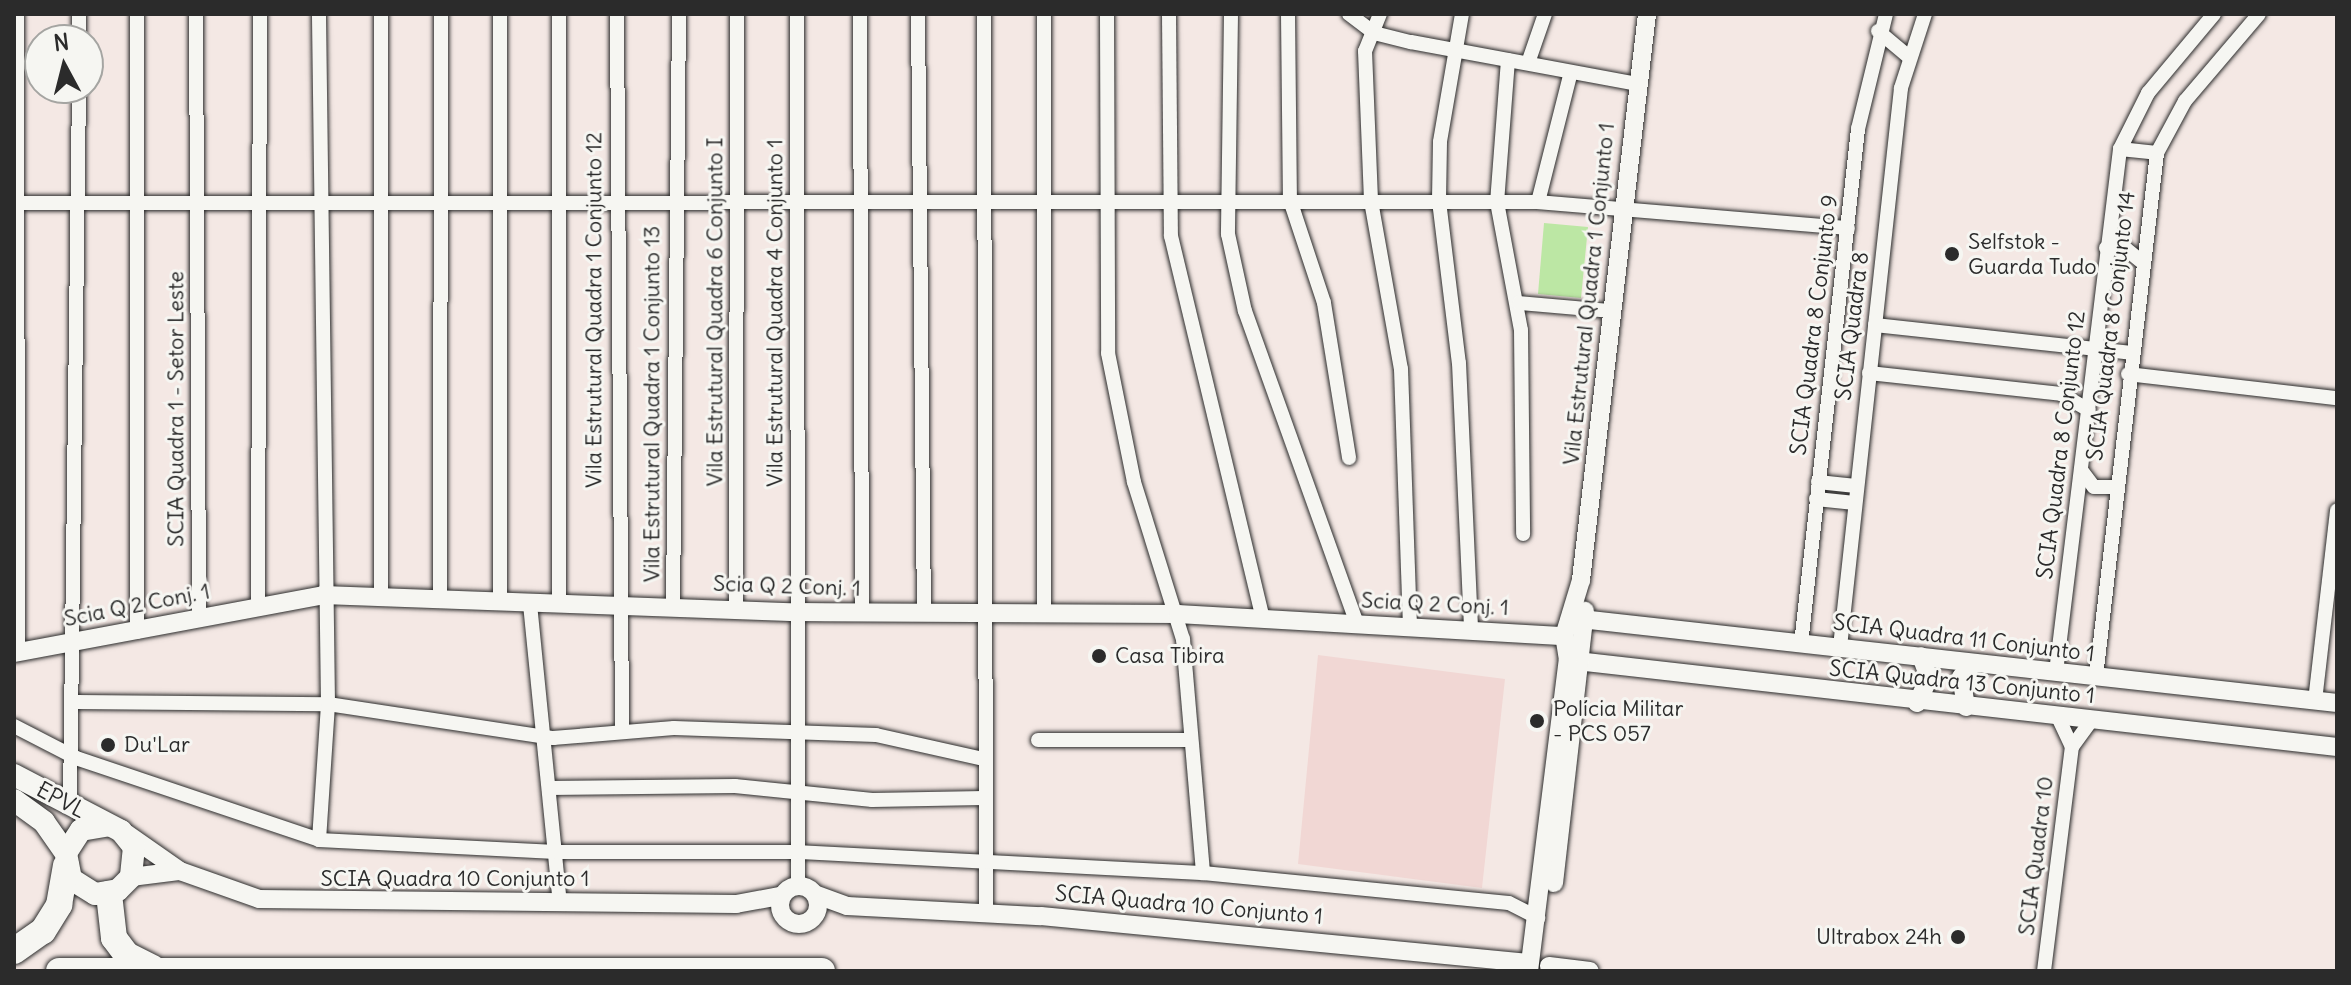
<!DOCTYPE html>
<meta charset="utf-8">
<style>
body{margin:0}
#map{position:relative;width:2351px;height:985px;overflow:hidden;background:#f4e8e4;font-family:Delius,sans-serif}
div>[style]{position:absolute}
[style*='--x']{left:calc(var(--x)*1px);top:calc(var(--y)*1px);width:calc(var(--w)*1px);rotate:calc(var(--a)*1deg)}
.built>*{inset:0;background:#f1d7d4}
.green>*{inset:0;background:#bce7a4}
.roads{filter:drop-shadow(0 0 2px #2b2b2b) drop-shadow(0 0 2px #2b2b2b)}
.minor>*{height:14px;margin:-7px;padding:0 7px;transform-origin:7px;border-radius:7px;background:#f6f6f2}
.tertiary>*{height:18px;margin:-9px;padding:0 9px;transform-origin:9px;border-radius:9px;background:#f6f6f2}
.tertiary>.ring{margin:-9px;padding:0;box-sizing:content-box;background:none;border:18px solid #f6f6f2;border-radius:50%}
.primary>*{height:22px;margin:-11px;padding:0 11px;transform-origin:11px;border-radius:11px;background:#f6f6f2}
.motorway>*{height:26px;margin:-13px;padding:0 13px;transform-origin:13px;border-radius:13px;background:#f6f6f2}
.dots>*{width:22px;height:22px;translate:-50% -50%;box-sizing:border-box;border:4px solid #f6f6f2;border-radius:50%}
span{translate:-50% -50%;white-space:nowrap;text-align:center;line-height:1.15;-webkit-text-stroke:6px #f6f6f2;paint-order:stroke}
.poi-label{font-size:22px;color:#2b2b2b}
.left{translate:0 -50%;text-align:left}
.right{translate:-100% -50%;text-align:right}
.street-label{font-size:22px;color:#2b2b2b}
.frame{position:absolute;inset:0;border:16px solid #2b2b2b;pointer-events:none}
.north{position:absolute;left:24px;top:24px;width:80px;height:80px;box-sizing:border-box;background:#f6f6f2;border:2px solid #a5a5a2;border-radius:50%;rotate:353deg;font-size:22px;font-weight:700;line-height:32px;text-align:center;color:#2b2b2b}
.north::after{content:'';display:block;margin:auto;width:28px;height:36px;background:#2b2b2b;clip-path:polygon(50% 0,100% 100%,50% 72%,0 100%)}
</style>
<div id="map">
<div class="built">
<i style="clip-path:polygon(1318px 655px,1505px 679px,1482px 888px,1298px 864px)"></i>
</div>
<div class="green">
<i style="clip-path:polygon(1544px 223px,1588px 227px,1581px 298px,1538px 294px)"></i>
</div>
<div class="roads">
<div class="minor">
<i style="--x:17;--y:14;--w:638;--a:89.91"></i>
<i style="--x:137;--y:14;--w:618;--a:90"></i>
<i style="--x:196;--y:14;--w:603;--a:89.71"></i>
<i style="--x:381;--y:14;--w:581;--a:90"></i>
<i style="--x:559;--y:14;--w:590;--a:90"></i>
<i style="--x:617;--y:14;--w:718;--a:89.6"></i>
<i style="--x:797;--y:14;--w:872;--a:89.93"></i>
<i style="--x:860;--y:14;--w:599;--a:89.81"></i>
<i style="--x:918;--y:14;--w:599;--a:89.43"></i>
<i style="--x:984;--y:14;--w:899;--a:89.87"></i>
<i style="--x:1044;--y:14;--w:600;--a:90"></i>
<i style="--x:1107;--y:14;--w:339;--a:89.8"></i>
<i style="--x:1108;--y:353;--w:132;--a:78.6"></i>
<i style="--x:1134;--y:482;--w:164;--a:72.7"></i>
<i style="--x:1183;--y:639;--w:235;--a:85.1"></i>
<i style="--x:1169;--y:14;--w:222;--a:89.5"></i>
<i style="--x:1171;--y:236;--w:394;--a:76.5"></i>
<i style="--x:1231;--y:14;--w:220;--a:90.8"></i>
<i style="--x:1228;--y:234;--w:79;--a:77.6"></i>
<i style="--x:1245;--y:311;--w:332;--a:70.3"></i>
<i style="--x:1288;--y:14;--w:186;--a:89.4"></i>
<i style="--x:1290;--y:200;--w:108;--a:71.7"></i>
<i style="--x:1324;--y:303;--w:157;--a:80.8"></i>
<i style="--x:1349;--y:14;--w:31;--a:37"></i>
<i style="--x:1374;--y:33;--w:38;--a:14"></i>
<i style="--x:1411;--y:42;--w:231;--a:10.5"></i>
<i style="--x:1380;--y:14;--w:40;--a:112"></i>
<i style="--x:1365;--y:51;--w:150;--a:87.7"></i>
<i style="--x:1371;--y:201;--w:171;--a:79.9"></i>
<i style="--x:1401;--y:369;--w:257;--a:88"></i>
<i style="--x:1462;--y:14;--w:130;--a:99.8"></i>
<i style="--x:1440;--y:142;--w:59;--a:91"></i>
<i style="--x:1439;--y:201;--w:163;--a:83"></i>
<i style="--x:1459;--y:363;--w:268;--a:87.4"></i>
<i style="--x:1878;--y:31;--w:39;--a:40"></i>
<i style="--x:79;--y:40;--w:26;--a:-90"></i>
<i style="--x:1508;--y:60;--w:142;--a:94.4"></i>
<i style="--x:1497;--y:202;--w:130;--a:79.4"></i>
<i style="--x:1521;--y:330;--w:204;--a:89.4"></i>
<i style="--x:1528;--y:63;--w:52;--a:-70.9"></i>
<i style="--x:2120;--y:149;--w:37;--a:6"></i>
<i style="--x:1538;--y:202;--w:134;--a:-75.8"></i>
<i style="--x:14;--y:203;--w:1524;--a:-0.04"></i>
<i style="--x:1538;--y:202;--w:311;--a:4.8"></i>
<i style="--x:2106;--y:248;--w:20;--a:3"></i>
<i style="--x:2126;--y:249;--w:19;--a:39"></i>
<i style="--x:1519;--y:303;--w:92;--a:5"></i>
<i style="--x:1875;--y:325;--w:258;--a:6.2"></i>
<i style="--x:1869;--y:373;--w:193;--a:6.2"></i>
<i style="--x:2061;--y:394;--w:32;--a:30"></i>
<i style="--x:2128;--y:374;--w:210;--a:6.6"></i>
<i style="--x:2081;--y:470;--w:21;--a:53"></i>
<i style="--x:2094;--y:487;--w:21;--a:0"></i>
<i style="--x:1818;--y:482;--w:38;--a:6"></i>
<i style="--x:1816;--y:499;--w:39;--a:6"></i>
<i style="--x:440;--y:599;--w:585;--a:-89.9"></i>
<i style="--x:500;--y:603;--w:589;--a:-90"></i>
<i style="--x:530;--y:604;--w:300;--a:84.3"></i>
<i style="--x:258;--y:605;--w:591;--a:-89.81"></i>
<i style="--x:673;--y:606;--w:592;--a:-89.42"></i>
<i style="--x:736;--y:609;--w:595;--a:-89.9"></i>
<i style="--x:1801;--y:644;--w:518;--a:-83.68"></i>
<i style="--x:1858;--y:129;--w:118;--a:-76.3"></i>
<i style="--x:1840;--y:647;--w:562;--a:-83.77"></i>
<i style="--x:1901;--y:88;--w:78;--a:-72"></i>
<i style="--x:2056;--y:672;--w:527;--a:-83.02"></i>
<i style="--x:2120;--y:149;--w:63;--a:-63.4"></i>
<i style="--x:2148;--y:93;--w:103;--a:-50.1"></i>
<i style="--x:2096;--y:677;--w:528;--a:-83.36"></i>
<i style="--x:2157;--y:153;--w:59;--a:-61.7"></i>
<i style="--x:2185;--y:101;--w:114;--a:-49.6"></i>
<i style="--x:2315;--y:701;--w:192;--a:-83.4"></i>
<i style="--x:77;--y:702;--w:251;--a:0.5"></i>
<i style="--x:328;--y:704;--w:228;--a:8.6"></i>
<i style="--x:553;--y:738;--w:121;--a:-4.7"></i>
<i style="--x:674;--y:728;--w:202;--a:2"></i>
<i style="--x:876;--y:735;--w:110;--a:12.6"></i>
<i style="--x:2058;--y:717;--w:33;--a:65"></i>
<i style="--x:14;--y:726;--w:70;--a:27.3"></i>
<i style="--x:76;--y:758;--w:256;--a:18.6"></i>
<i style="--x:319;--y:840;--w:237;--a:2.9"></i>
<i style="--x:556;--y:852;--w:242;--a:0"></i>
<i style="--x:798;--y:852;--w:406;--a:3"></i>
<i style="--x:1203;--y:873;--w:307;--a:5.6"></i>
<i style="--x:1509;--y:903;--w:33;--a:27"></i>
<i style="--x:1038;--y:740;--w:151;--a:0"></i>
<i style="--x:549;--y:788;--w:186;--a:-0.6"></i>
<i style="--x:735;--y:786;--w:138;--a:5.8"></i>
<i style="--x:872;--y:800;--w:112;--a:-1"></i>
<i style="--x:70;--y:804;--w:716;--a:-89.28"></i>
<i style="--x:319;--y:840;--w:136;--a:-86.2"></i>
<i style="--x:328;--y:704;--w:690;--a:-90.75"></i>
<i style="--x:2044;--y:971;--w:226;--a:-82.9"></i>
<i style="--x:2072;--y:747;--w:32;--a:-54"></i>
</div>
<div class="tertiary">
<i style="--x:1572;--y:618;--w:770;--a:6.34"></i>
<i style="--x:14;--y:653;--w:314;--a:-10.6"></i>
<i style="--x:323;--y:595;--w:474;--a:2.1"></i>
<i style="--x:797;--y:612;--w:381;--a:0.3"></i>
<i style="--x:1178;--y:614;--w:387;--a:3.3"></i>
<i style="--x:1568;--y:660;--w:774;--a:6.45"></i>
<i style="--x:1917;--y:703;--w:28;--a:-64"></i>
<i style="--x:1929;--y:678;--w:23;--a:-110"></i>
<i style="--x:1966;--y:707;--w:30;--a:-99"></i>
<i style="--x:1961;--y:677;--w:19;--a:-47"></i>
<i style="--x:127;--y:834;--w:65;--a:34.9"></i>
<i style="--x:180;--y:871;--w:84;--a:19.5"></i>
<i style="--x:259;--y:899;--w:477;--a:0.6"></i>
<i style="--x:736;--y:904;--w:45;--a:-10.3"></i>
<i style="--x:131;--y:877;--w:48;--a:-7.1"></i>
<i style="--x:1554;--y:883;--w:274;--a:-83.5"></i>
<i class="ring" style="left:780px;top:886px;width:20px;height:20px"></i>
<i style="--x:817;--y:895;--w:32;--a:20"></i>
<i style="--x:847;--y:906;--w:194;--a:3"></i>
<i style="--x:1041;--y:916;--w:487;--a:5.5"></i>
<i style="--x:1549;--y:966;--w:41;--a:7"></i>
<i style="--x:1529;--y:971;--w:313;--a:-82.9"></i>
<i style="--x:1568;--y:660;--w:24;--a:-99"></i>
<i style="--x:1564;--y:636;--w:59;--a:-73.1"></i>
<i style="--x:1581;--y:580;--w:570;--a:-83.35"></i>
</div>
<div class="primary">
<i style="--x:14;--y:775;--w:121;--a:27.6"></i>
<i style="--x:121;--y:831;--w:21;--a:51"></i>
<i style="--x:134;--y:847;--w:30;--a:96"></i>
<i style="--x:131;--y:877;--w:18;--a:135"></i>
<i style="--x:118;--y:890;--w:23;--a:170"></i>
<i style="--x:95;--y:894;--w:28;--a:-148"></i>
<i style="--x:71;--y:879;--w:26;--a:-101"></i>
<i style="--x:66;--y:853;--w:27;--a:-57"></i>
<i style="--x:81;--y:830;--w:27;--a:-10"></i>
<i style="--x:14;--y:800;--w:37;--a:36"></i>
<i style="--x:44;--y:822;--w:38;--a:55"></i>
</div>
<div class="motorway">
<i style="--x:109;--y:894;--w:44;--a:83.5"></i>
<i style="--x:114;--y:938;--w:21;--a:53"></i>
<i style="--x:127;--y:955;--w:29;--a:27"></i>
<i style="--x:14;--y:951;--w:35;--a:-35"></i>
<i style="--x:43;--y:931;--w:31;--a:-58"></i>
<i style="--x:59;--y:905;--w:40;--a:-80"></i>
<i style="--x:59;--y:971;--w:763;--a:0"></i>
</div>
</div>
<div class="dots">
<i style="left:1952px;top:254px;background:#2b2b2b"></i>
<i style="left:1099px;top:656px;background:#2b2b2b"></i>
<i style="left:1537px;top:721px;background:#2b2b2b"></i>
<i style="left:108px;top:745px;background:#2b2b2b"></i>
<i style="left:1958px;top:937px;background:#2b2b2b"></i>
</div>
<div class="poi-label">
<span class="left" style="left:1968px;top:254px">Selfstok -<br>Guarda Tudo</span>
<span class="left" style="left:1115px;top:656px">Casa Tibira</span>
<span class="left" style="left:1553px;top:721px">Polícia Militar<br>- PCS 057</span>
<span class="left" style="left:124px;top:745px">Du'Lar</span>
<span class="right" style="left:1942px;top:937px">Ultrabox 24h</span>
</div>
<div class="street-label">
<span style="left:1589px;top:294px;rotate:-84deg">Vila Estrutural Quadra 1 Conjunto 1</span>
<span style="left:594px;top:310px;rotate:-90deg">Vila Estrutural Quadra 1 Conjunto 12</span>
<span style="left:715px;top:312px;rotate:-90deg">Vila Estrutural Quadra 6 Conjunto I</span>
<span style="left:775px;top:313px;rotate:-90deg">Vila Estrutural Quadra 4 Conjunto 1</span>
<span style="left:1814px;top:325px;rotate:-83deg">SCIA Quadra 8 Conjunto 9</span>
<span style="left:1852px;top:326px;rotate:-83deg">SCIA Quadra 8</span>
<span style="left:2111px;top:326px;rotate:-83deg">SCIA Quadra 8 Conjunto 14</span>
<span style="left:652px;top:404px;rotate:-90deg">Vila Estrutural Quadra 1 Conjunto 13</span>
<span style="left:176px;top:409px;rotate:-90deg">SCIA Quadra 1 - Setor Leste</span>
<span style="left:2061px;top:445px;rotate:-83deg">SCIA Quadra 8 Conjunto 12</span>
<span style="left:787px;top:586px;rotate:2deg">Scia Q 2 Conj. 1</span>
<span style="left:1435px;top:604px;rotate:3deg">Scia Q 2 Conj. 1</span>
<span style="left:137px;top:605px;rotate:-11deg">Scia Q 2 Conj. 1</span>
<span style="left:1964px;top:638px;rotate:7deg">SCIA Quadra 11 Conjunto 1</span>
<span style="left:1962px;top:682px;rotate:6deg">SCIA Quadra 13 Conjunto 1</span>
<span style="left:61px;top:800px;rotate:28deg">EPVL</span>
<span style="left:2036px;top:856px;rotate:-83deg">SCIA Quadra 10</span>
<span style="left:455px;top:879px">SCIA Quadra 10 Conjunto 1</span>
<span style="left:1189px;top:905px;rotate:5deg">SCIA Quadra 10 Conjunto 1</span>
</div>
<div class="frame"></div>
<div class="north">N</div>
</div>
